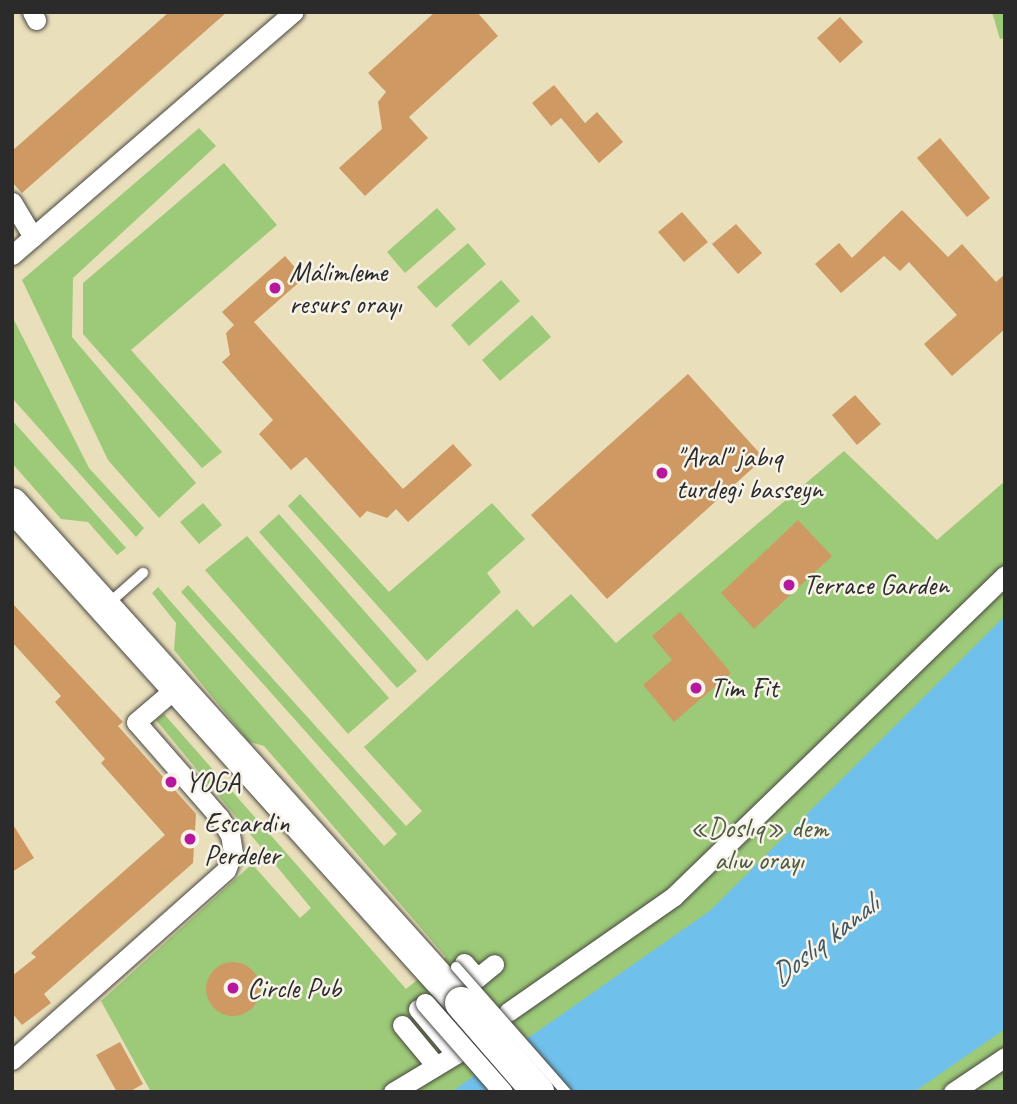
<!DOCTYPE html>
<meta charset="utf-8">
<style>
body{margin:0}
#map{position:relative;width:1017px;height:1104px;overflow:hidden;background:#e9dfbb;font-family:Caveat,sans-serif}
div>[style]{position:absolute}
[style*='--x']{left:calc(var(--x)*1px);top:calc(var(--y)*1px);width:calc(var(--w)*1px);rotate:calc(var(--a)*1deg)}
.green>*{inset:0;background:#9dca78}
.water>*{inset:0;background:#6fc0eb}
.building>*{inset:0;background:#cf9964}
.round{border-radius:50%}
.roads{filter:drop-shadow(0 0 2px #484641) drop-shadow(0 0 2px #484641)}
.lane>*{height:10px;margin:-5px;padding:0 5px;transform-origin:5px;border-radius:5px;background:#fff}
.street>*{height:19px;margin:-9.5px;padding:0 9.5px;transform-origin:9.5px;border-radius:9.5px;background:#fff}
.primary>*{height:32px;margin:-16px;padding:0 16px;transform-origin:16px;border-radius:16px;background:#fff}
.bridges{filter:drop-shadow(0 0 2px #484641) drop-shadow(0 0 2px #484641)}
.lane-bridge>*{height:10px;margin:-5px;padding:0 5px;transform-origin:5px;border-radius:5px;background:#fff}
.street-bridge>*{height:19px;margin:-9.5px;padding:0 9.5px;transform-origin:9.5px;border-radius:9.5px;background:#fff}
.primary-bridge>*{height:32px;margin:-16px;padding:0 16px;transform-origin:16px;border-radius:16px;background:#fff}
.dots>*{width:19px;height:19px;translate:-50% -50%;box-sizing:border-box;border:4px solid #f7f3e8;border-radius:50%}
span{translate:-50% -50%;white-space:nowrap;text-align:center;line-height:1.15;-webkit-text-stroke:5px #f7f3e8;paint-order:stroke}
.poi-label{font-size:28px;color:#2b2b2b}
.left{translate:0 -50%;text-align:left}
.park-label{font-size:28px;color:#4d5b42}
.water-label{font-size:30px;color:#3f5865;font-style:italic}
.frame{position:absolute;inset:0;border:14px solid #2b2b2b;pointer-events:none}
</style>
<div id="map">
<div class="green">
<i style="clip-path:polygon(992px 12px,1005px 12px,1005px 38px,1000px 39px)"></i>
<i style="clip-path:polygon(199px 128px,216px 146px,73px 278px,72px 337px,196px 483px,159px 518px,108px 460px,22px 280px)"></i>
<i style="clip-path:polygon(224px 163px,277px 225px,131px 350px,222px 452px,202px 468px,83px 334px,83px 283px)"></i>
<i style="clip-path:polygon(437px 208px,456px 229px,405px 273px,387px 252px)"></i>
<i style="clip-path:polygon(468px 243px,486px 264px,436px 308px,417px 287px)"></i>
<i style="clip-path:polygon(501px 280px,520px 301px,469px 346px,451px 325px)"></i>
<i style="clip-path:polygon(532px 315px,551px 337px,500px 381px,482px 360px)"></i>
<i style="clip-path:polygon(12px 316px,89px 468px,144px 528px,136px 537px,12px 398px)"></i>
<i style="clip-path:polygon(12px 420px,126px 548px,117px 555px,88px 522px,61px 519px,12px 463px)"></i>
<i style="clip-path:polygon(844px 451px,937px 540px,1005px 481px,1005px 1092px,151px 1092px,101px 1001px,252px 864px,300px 918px,311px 908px,156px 720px,164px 714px,406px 989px,446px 957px,264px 746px,249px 742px,174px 650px,176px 623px,152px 593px,158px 587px,384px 846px,397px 834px,181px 592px,188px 585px,406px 826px,422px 811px,364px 747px,517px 609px,533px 627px,571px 594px,616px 643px)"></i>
<i style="clip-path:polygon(300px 494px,389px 592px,492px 503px,525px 539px,487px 573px,501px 592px,427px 661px,288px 506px)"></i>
<i style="clip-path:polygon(203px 503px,222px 525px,199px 544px,180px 522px)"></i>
<i style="clip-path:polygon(279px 514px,417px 671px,397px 688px,259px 532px)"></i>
<i style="clip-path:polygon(247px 536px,389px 698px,348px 734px,205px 570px)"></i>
</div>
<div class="water">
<i style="clip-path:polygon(1005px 616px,1005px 1029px,914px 1092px,451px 1092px,711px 910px)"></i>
</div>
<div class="building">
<i style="clip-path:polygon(169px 12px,227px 12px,22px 193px,12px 182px,12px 151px)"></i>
<i style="clip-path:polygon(435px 12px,477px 12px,498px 36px,409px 117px,428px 138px,365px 196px,339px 168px,382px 129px,378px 102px,386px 92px,368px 73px)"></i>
<i style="clip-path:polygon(840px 17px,863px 42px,840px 63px,817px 38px)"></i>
<i style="clip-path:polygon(554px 85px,585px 123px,597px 112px,623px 142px,599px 163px,561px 118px,551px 126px,532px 103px)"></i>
<i style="clip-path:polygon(940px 138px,990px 198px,967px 217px,917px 158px)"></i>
<i style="clip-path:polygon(902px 210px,948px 257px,962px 244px,996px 282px,1005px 274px,1005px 329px,952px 376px,924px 344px,957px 315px,909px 262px,900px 271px,884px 256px,841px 293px,815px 264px,839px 243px,852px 258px)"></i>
<i style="clip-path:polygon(682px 212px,708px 242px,684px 262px,658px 232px)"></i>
<i style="clip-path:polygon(736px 224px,762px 253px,738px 274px,712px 244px)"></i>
<i style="clip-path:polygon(285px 256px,304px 278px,254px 322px,403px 489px,453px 444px,472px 465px,408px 522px,396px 509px,387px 518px,367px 511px,360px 518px,306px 457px,291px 470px,259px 434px,273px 420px,222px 362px,230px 355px,226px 333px,234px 325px,222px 312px)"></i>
<i style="clip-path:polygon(688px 374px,764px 458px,607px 599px,531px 515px)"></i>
<i style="clip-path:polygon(855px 395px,881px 424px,857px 445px,832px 415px)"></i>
<i style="clip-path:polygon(798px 520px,832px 556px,754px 629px,721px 593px)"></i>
<i style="clip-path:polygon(12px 603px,123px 722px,118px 726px,196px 814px,193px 863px,44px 994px,51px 1003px,22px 1025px,12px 1013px,12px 976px,36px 957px,31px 953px,165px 835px,101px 763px,105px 759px,55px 702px,61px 696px,12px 642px)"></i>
<i style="clip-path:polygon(680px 612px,731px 673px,674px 722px,643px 685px,672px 660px,652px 636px)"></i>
<i style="clip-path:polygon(12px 823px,34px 858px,12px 872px)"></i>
<i class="round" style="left:206px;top:962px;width:54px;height:54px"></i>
<i style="clip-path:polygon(120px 1042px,143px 1084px,129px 1092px,117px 1092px,96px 1055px)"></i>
</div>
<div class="roads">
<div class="lane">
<i style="--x:108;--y:604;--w:47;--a:-41.5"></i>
</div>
<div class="street">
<i style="--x:32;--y:12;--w:9;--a:63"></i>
<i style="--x:12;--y:202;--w:41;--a:59"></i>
<i style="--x:12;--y:255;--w:372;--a:-40.8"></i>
<i style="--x:464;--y:963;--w:20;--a:49"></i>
<i style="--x:477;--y:978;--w:22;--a:-39"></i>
<i style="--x:508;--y:1012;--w:203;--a:-34.9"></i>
<i style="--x:674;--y:896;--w:461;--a:-44.1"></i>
<i style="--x:402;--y:1025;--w:53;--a:50.3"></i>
<i style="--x:12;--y:1060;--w:286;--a:-41.6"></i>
<i style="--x:226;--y:870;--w:18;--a:-68"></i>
<i style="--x:233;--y:853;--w:18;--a:-99"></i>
<i style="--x:230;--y:835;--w:21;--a:-121"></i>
<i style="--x:219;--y:817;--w:126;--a:-131.1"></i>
<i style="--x:136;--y:722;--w:54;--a:-40.5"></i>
<i style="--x:393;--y:1092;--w:74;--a:-31.1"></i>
<i style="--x:456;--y:1054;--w:59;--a:-130.2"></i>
<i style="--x:953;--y:1092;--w:63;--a:-33.9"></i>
</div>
<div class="primary">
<i style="--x:12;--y:504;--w:671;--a:48.02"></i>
</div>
</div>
<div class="bridges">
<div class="lane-bridge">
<i style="--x:456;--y:967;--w:167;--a:48.7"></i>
</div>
<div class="street-bridge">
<i style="--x:425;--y:1003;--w:118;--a:48.8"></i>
</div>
<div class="primary-bridge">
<i style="--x:461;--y:1003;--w:118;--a:49.1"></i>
</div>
</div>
<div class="dots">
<i style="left:275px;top:288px;background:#b5179e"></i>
<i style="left:662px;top:473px;background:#b5179e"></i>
<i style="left:789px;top:585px;background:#b5179e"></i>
<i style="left:696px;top:688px;background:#b5179e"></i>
<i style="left:171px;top:782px;background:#b5179e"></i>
<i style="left:190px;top:839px;background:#b5179e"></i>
<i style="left:233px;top:988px;background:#b5179e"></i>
</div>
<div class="poi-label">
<span class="left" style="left:289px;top:288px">Málimleme<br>resurs orayı</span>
<span class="left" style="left:676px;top:473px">"Aral" jabıq<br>turdegi basseyn</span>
<span class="left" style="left:803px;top:585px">Terrace Garden</span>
<span class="left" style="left:710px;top:688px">Tim Fit</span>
<span class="left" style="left:185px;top:782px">YOGA</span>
<span class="left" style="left:204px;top:839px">Escardin<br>Perdeler</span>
<span class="left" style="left:247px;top:988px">Circle Pub</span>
</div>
<div class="park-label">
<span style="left:759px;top:844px">«Doslıq» dem<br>alıw orayı</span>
</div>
<div class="water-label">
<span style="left:824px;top:940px;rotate:-38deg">Doslıq kanalı</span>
</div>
<div class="frame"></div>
</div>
